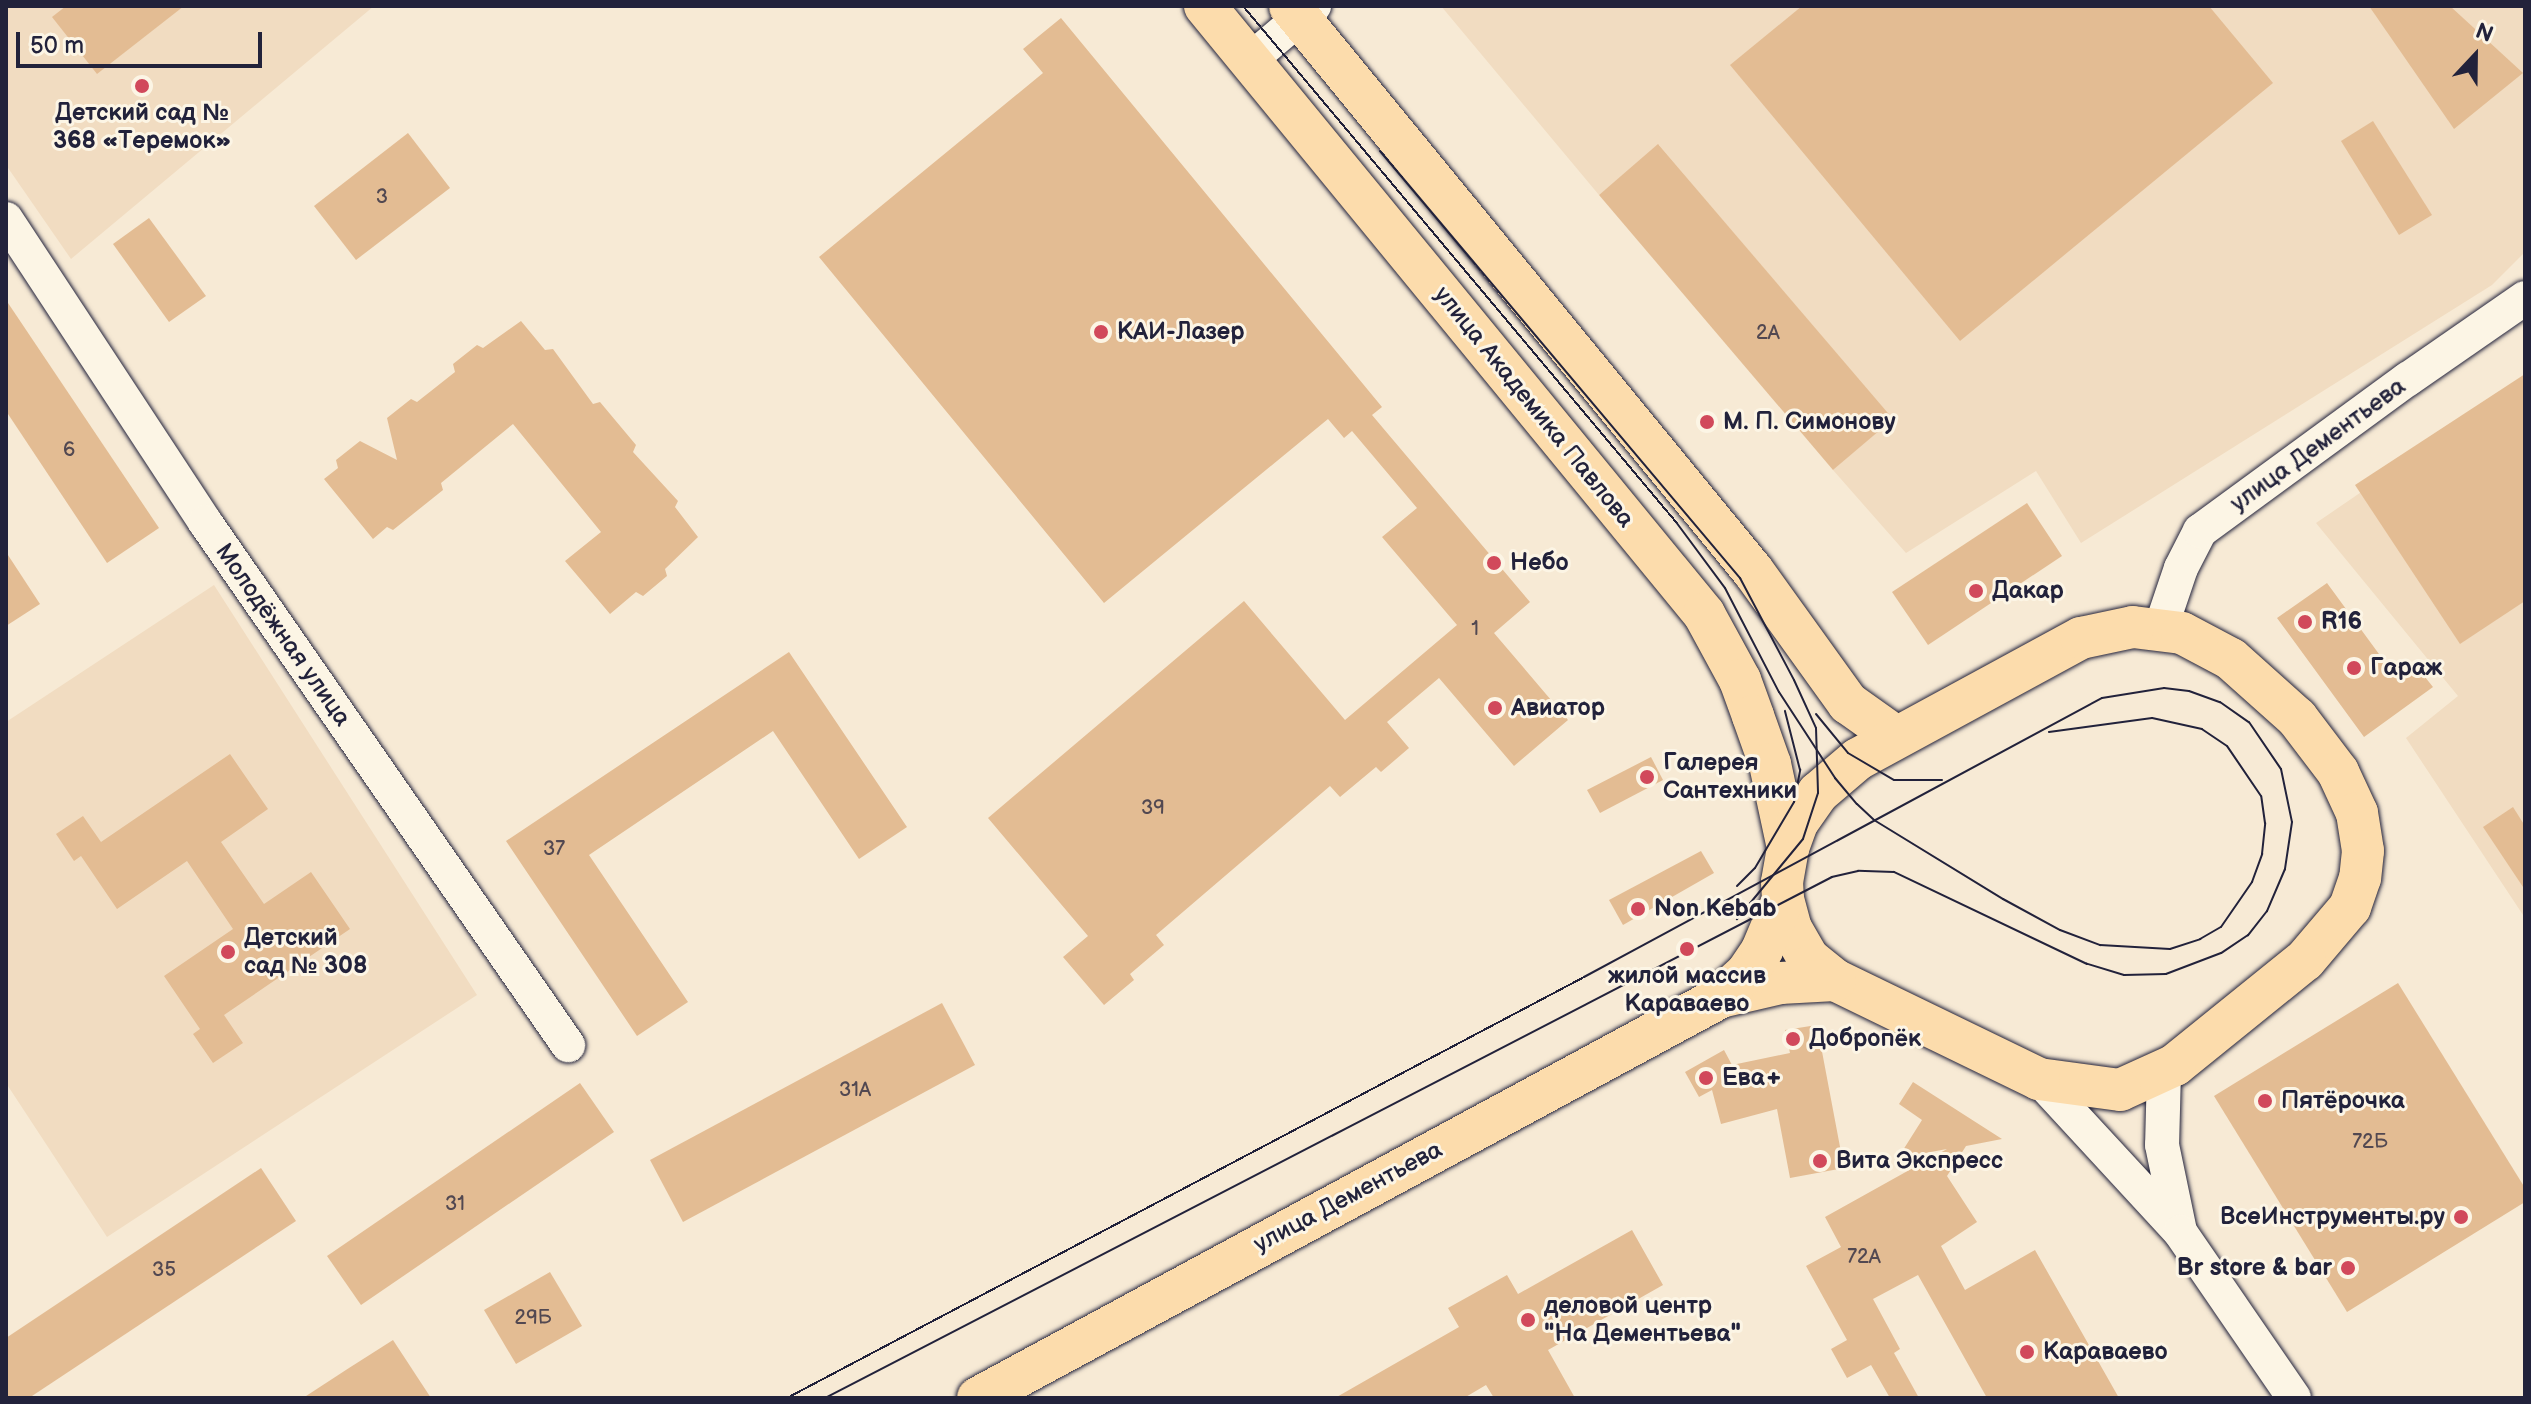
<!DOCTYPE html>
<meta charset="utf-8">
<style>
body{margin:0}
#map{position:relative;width:2531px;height:1404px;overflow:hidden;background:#f7ead5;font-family:"Balsamiq Sans",sans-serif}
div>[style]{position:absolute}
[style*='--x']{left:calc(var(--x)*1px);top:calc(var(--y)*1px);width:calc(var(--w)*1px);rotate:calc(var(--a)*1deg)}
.built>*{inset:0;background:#f1dcc1}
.building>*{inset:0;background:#e3bc93}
.roads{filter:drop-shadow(0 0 2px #22223b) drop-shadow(0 0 2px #22223b)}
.minor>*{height:34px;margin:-17px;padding:0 17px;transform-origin:17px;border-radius:17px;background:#fcf5e5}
.major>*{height:42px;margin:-21px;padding:0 21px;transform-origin:21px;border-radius:21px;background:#fcdcac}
.tram>*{height:2px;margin:-1px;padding:0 1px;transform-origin:1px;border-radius:1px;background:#22223b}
.dots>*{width:22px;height:22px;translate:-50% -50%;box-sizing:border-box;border:4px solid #fcf5e5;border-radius:50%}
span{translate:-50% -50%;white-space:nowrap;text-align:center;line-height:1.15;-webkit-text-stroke:6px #fcf5e5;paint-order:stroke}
.number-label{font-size:20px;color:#524851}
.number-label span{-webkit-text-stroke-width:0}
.poi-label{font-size:24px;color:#22223b;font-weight:700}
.left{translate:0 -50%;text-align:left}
.right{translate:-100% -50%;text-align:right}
.street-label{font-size:24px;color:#22223b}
.frame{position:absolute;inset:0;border:8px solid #22223b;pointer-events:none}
.north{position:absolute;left:2435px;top:16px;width:80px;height:80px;-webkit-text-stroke:6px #fcf5e5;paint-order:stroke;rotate:22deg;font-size:22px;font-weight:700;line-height:32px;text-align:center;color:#22223b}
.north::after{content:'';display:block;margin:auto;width:28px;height:36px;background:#22223b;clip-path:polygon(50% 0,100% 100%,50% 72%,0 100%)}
.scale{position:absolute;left:16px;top:32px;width:246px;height:36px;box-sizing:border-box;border:4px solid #22223b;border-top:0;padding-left:10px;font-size:24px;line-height:28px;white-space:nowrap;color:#22223b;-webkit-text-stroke:6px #fcf5e5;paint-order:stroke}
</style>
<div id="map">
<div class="built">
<i style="clip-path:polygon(6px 6px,374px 6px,71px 259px,6px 165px)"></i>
<i style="clip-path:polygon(1441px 6px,2525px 6px,2525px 252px,2492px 285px,2081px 543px,2036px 471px,1906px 553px,1833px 470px,1892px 419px,1659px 145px,1599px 195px)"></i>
<i style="clip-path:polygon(2525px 380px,2525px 918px,2406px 738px,2458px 696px,2316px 523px)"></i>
<i style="clip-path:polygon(214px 585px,477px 995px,107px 1237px,6px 1083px,6px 722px)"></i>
</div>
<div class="building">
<i style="clip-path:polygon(66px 6px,184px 6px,97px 74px,52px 17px)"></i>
<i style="clip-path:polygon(1802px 6px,2209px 6px,2273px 83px,1960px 341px,1730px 65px)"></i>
<i style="clip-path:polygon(2369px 6px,2450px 6px,2523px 73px,2454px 129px)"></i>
<i style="clip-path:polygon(1061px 18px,1382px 407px,1372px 415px,1530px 602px,1494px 633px,1568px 720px,1514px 766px,1439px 678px,1387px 722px,1409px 748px,1381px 772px,1376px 767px,1340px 797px,1330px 786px,1156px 935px,1164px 945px,1130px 974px,1134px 980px,1104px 1005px,1063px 957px,1088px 936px,988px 818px,1244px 601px,1345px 720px,1457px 625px,1382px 537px,1417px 508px,1352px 431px,1344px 438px,1328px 419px,1104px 603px,819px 257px,1043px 73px,1023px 49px)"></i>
<i style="clip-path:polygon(2373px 121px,2432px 215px,2399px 235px,2341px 141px)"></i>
<i style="clip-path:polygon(408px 133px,450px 188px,356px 260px,314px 206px)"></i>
<i style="clip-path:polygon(1658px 144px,1893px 419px,1833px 470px,1599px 195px)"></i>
<i style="clip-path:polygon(149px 218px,206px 296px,169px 322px,113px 244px)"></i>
<i style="clip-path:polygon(6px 300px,159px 528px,107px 563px,6px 411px)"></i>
<i style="clip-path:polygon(521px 321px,545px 350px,553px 349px,593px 404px,600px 402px,636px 445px,633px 452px,678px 501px,675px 507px,698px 537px,665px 569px,667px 576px,643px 596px,636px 592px,610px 614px,565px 561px,601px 532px,513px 424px,441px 483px,443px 490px,393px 530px,387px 527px,373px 539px,324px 479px,338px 468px,336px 460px,360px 441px,397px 460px,387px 418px,411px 399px,417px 402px,431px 391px,455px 372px,453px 364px,477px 345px,483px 348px)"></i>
<i style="clip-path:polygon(2525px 374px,2525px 601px,2460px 644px,2355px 485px)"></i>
<i style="clip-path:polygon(2027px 503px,2062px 556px,1928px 645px,1892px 592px)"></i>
<i style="clip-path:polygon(6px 552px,40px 604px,6px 626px)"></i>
<i style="clip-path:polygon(2327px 583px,2398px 680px,2417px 667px,2433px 687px,2364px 737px,2277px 618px)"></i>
<i style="clip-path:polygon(789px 652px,907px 827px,859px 859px,773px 731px,589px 855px,688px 1002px,637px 1036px,506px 841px)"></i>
<i style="clip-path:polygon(230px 754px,268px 809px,221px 842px,264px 904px,311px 872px,350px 929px,224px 1015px,243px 1043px,213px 1063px,193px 1034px,200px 1029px,164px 976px,233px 929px,187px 861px,117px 909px,81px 856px,74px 861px,56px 834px,83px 816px,101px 842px)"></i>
<i style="clip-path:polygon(1651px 757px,1663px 780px,1600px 813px,1587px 790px)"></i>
<i style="clip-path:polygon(2513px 807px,2525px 826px,2525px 890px,2483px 827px)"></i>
<i style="clip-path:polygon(1701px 851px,1714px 873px,1623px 925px,1609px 900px)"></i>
<i style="clip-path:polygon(2398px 983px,2525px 1188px,2525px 1202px,2347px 1312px,2214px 1096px)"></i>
<i style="clip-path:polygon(942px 1003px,975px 1065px,683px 1222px,650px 1160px)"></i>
<i style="clip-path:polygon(1817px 1025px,1844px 1168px,1790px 1178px,1777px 1109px,1721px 1124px,1712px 1090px,1699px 1097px,1685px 1072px,1724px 1050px,1732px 1065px,1790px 1053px,1785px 1030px)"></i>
<i style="clip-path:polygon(1913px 1082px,2002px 1139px,1966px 1146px,1947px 1176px,1977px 1222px,1941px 1246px,1965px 1290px,2035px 1250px,2119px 1398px,1987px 1398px,1918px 1275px,1873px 1299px,1900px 1349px,1894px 1353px,1919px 1398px,1890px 1398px,1871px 1365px,1847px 1378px,1831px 1349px,1847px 1340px,1806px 1266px,1841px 1247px,1825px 1217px,1947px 1149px,1898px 1158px,1922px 1120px,1899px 1104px)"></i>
<i style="clip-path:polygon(580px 1083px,614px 1132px,361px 1305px,327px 1256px)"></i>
<i style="clip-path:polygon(261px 1168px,296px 1221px,29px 1398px,6px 1398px,6px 1338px)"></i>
<i style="clip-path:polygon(1632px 1230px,1663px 1285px,1548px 1350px,1575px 1398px,1494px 1398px,1486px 1385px,1464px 1398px,1335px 1398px,1459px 1327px,1448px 1308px,1507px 1275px,1518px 1294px)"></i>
<i style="clip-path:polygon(550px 1272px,582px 1326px,516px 1364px,484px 1310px)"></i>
<i style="clip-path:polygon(393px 1340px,431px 1398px,303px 1398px,349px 1368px)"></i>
</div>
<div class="roads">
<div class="minor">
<i style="--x:1250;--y:60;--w:84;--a:-40.2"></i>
<i style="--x:6;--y:219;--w:363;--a:56.7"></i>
<i style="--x:205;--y:522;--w:637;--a:55.24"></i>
<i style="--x:2160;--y:630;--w:65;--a:-71.3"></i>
<i style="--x:2181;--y:568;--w:42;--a:-62.8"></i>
<i style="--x:2200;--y:531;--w:258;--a:-36.2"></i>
<i style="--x:2408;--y:379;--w:142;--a:-34.7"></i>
<i style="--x:2164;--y:1071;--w:74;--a:91.5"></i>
<i style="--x:2162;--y:1145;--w:88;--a:78.2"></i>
<i style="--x:2039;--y:1079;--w:208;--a:47.3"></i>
<i style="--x:2180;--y:1232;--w:201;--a:55.5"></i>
</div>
<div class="major">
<i style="--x:1205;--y:6;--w:787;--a:50.62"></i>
<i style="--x:1704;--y:614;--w:75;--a:61.4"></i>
<i style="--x:1740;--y:680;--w:38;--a:70"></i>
<i style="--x:1753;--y:716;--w:51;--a:70.5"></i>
<i style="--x:1770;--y:764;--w:86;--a:77.9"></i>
<i style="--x:1290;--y:6;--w:730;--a:50.67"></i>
<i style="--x:1753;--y:571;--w:163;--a:54.3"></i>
<i style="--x:1848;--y:703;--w:59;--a:35.3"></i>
<i style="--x:2133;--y:627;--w:49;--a:7"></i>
<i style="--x:2182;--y:633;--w:55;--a:28"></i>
<i style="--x:2231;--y:659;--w:89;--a:41.8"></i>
<i style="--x:2297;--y:718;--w:68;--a:52.8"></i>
<i style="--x:2338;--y:772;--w:45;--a:65.1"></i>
<i style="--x:2357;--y:813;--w:38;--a:81"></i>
<i style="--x:2363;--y:851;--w:27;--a:96"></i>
<i style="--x:2360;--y:878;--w:31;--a:109"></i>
<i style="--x:2350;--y:907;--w:70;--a:130.3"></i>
<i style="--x:2305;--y:960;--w:167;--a:141.1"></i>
<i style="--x:2175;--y:1065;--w:60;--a:155.6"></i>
<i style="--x:2120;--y:1090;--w:82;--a:-172.3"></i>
<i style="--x:2039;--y:1079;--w:227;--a:-154.1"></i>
<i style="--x:1835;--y:980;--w:35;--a:-141"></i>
<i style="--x:1808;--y:958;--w:34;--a:-120"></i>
<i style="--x:1791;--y:929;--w:30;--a:-105"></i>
<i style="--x:1783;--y:900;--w:18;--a:-93"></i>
<i style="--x:1782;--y:882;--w:35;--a:-80"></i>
<i style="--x:1788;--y:848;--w:27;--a:-70"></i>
<i style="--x:1797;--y:823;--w:37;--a:-55"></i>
<i style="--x:1818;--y:793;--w:52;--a:-40.4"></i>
<i style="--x:1858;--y:759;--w:254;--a:-28.5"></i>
<i style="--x:2081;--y:638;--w:53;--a:-11.9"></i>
<i style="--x:1720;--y:997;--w:62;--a:-13.1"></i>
<i style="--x:1780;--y:983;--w:55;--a:-3.1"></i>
<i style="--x:978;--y:1398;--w:842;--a:-28.36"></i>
<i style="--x:1719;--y:998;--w:36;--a:-42"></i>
<i style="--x:1746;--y:974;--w:29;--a:-56"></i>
<i style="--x:1762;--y:950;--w:54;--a:-67.2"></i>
</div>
</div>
<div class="tram">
<i style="--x:1243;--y:6;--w:674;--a:50"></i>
<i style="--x:1676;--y:522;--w:82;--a:53.4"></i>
<i style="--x:1725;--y:588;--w:117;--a:62.6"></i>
<i style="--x:1779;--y:692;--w:103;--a:56.9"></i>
<i style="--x:1835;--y:778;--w:34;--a:50"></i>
<i style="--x:1857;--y:804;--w:23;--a:43"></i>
<i style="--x:1874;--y:820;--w:151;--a:31.5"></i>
<i style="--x:2003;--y:899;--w:65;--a:28.5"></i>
<i style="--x:2060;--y:930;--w:43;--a:20.6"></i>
<i style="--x:2100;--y:945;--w:70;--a:3.3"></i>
<i style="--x:2170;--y:949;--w:32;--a:-18"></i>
<i style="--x:2200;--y:939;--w:24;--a:-30"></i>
<i style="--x:2221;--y:927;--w:55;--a:-55.4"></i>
<i style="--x:2252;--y:882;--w:30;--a:-70"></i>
<i style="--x:2262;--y:854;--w:31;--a:-84"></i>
<i style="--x:2265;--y:823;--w:27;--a:-98"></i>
<i style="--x:2261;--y:796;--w:60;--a:-124.2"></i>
<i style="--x:2227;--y:746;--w:30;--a:-146"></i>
<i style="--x:2202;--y:729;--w:51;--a:-167.6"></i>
<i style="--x:2152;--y:718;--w:104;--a:172.3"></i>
<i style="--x:1380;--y:151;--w:559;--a:49.87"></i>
<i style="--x:1740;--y:578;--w:115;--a:62.1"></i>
<i style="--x:1794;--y:680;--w:53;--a:65.4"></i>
<i style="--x:1816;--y:728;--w:65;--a:88.2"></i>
<i style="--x:1818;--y:793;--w:48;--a:108.1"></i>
<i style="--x:1803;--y:839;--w:104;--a:129.5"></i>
<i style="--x:1816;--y:714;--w:50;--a:50.6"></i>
<i style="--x:1848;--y:753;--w:53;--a:30.4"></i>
<i style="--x:1894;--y:780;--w:48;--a:0"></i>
<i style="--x:1737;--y:886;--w:25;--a:-45"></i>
<i style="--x:1755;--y:868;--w:77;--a:-59.4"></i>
<i style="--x:1794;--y:802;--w:33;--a:-79"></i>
<i style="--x:1800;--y:770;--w:61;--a:-104.3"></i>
<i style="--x:787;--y:1398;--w:901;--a:-27.84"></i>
<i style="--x:1584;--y:977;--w:588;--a:-28.31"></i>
<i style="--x:2102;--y:698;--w:63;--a:-9.2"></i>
<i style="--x:2164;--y:688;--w:25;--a:7"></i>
<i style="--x:2189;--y:691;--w:33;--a:20"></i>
<i style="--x:2220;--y:702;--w:35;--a:35"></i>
<i style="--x:2249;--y:722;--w:57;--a:55.8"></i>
<i style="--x:2281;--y:769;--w:54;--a:78.3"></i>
<i style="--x:2292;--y:822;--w:48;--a:98.5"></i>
<i style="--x:2285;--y:869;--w:46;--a:113.2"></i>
<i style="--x:2267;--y:911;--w:31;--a:128"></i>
<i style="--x:2248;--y:935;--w:32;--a:146"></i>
<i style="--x:2221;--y:953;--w:59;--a:159.1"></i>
<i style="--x:2166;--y:974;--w:42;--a:178.6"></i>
<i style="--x:2124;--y:975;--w:39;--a:-163"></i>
<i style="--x:2087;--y:964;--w:214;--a:-154.5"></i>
<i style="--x:1894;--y:872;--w:36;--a:-178"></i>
<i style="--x:1858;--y:871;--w:27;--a:167"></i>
<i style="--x:1832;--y:877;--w:1134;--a:152.64"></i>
</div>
<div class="dots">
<i style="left:142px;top:86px;background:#d1495b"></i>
<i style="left:1101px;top:332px;background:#d1495b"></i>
<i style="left:1707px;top:422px;background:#d1495b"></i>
<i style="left:1494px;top:563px;background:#d1495b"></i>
<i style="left:1976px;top:591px;background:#d1495b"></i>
<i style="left:2305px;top:622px;background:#d1495b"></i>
<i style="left:2354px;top:668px;background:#d1495b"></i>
<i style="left:1495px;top:708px;background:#d1495b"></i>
<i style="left:1647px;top:777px;background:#d1495b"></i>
<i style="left:1638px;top:909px;background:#d1495b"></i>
<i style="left:1687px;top:949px;background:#d1495b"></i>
<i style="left:228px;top:952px;background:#d1495b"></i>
<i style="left:1793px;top:1039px;background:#d1495b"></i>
<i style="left:1706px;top:1078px;background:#d1495b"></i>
<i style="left:2265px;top:1101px;background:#d1495b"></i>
<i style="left:1820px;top:1161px;background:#d1495b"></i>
<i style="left:2461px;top:1217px;background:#d1495b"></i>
<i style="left:2348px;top:1268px;background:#d1495b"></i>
<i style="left:1528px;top:1320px;background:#d1495b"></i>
<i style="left:2027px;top:1352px;background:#d1495b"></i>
</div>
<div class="number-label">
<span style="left:382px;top:197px">3</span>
<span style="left:1768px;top:333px">2А</span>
<span style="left:69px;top:450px">6</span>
<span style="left:1475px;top:629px">1</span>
<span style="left:1153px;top:808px">39</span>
<span style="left:554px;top:849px">37</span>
<span style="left:855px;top:1090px">31А</span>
<span style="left:2370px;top:1142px">72Б</span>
<span style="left:455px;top:1204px">31</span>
<span style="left:1864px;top:1257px">72А</span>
<span style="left:164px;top:1270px">35</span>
<span style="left:533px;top:1318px">29Б</span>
</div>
<div class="poi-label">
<span style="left:142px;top:127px">Детский сад №<br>368 «Теремок»</span>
<span class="left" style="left:1117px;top:332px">КАИ-Лазер</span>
<span class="left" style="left:1723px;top:422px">М. П. Симонову</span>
<span class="left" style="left:1510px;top:563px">Небо</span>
<span class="left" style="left:1992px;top:591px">Дакар</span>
<span class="left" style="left:2321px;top:622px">R16</span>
<span class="left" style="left:2370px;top:668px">Гараж</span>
<span class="left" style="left:1511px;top:708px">Авиатор</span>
<span class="left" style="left:1663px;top:777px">Галерея<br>Сантехники</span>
<span class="left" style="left:1654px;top:909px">Non Kebab</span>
<span class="left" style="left:244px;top:952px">Детский<br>сад № 308</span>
<span style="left:1687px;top:990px">жилой массив<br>Караваево</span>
<span class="left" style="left:1809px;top:1039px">Добропёк</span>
<span class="left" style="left:1722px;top:1078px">Ева+</span>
<span class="left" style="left:2281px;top:1101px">Пятёрочка</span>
<span class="left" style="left:1836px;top:1161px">Вита Экспресс</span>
<span class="right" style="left:2445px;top:1217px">ВсеИнструменты.ру</span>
<span class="right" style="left:2332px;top:1268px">Br store &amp; bar</span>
<span class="left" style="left:1544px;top:1320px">деловой центр<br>"На Дементьева"</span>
<span class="left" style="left:2043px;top:1352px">Караваево</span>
</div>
<div class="street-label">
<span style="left:1534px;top:407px;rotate:51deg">улица Академика Павлова</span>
<span style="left:2318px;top:445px;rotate:-36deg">улица Дементьева</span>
<span style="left:283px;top:635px;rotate:55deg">Молодёжная улица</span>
<span style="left:1348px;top:1197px;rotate:-28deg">улица Дементьева</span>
</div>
<div class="frame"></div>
<div class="north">N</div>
<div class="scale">50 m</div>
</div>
